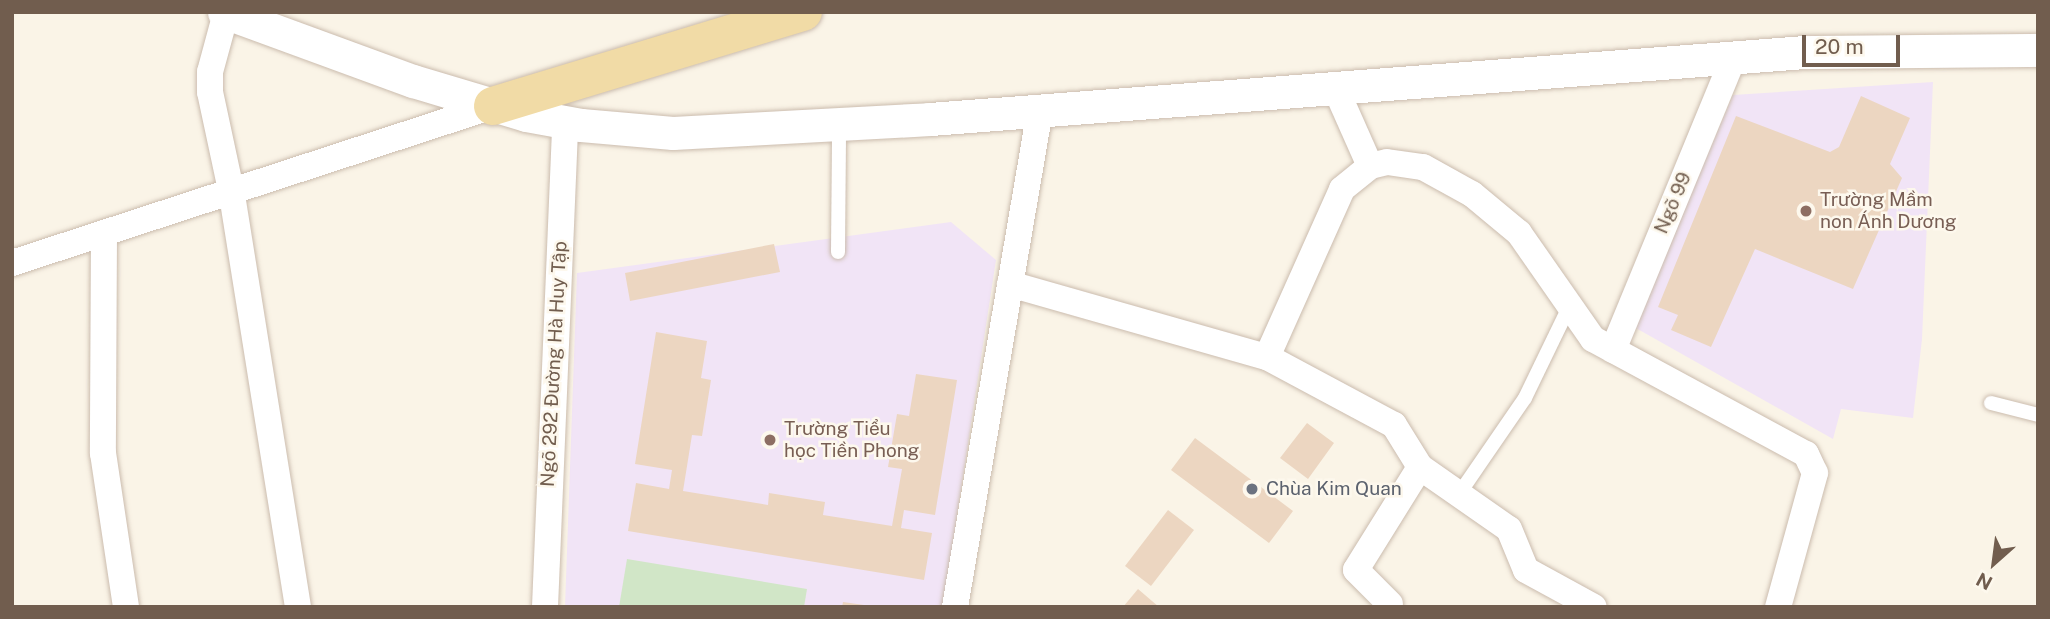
<!DOCTYPE html>
<meta charset="utf-8">
<style>
body{margin:0}
#map{position:relative;width:2050px;height:619px;overflow:hidden;background:#faf4e7;font-family:"Public Sans",sans-serif}
div>[style]{position:absolute}
[style*='--x']{left:calc(var(--x)*1px);top:calc(var(--y)*1px);width:calc(var(--w)*1px);rotate:calc(var(--a)*1deg)}
.education>*{inset:0;background:#f1e4f6}
.green>*{inset:0;background:#d1e6c7}
.building>*{inset:0;background:#ecd6c1}
.roads{filter:drop-shadow(0 0 2px #cbbcae) drop-shadow(0 0 2px #cbbcae)}
.service>*{height:14px;margin:-7px;padding:0 7px;transform-origin:7px;border-radius:7px;background:#fff}
.minor>*{height:26px;margin:-13px;padding:0 13px;transform-origin:13px;border-radius:13px;background:#fff}
.tertiary>*{height:33px;margin:-16.5px;padding:0 16.5px;transform-origin:16.5px;border-radius:16.5px;background:#fff}
.primary>*{height:38px;margin:-19px;padding:0 19px;transform-origin:19px;border-radius:19px;background:#f1dba6}
.dots>*{width:19px;height:19px;translate:-50% -50%;box-sizing:border-box;border:4px solid #fdf8ed;border-radius:50%}
span{translate:-50% -50%;white-space:nowrap;text-align:center;line-height:1.15;-webkit-text-stroke:5px #fdf8ed;paint-order:stroke}
.education-label{font-size:19px;color:#785e54}
.left{translate:0 -50%;text-align:left}
.street-label{font-size:19px;color:#715d4e}
.worship-label{font-size:19px;color:#5b616d}
.frame{position:absolute;inset:0;border:14px solid #715d4e;pointer-events:none}
.north{position:absolute;left:1959px;top:528px;width:70px;height:70px;-webkit-text-stroke:5px #fdf8ed;paint-order:stroke;rotate:208deg;font-size:19px;font-weight:700;line-height:28px;text-align:center;color:#715d4e}
.north::after{content:'';display:block;margin:auto;width:24px;height:32px;background:#715d4e;clip-path:polygon(50% 0,100% 100%,50% 72%,0 100%)}
.scale{position:absolute;left:1802px;top:35px;width:98px;height:32px;box-sizing:border-box;border:4px solid #715d4e;border-top:0;padding-left:9px;font-size:21px;line-height:24px;white-space:nowrap;color:#715d4e;-webkit-text-stroke:5px #fdf8ed;paint-order:stroke}
</style>
<div id="map">
<div class="education">
<i style="clip-path:polygon(1933px 82px,1922px 339px,1913px 418px,1841px 409px,1833px 439px,1634px 327px,1733px 95px)"></i>
<i style="clip-path:polygon(951px 222px,996px 260px,943px 607px,565px 607px,577px 273px)"></i>
</div>
<div class="green">
<i style="clip-path:polygon(627px 559px,807px 589px,804px 607px,619px 607px)"></i>
</div>
<div class="building">
<i style="clip-path:polygon(1861px 96px,1910px 118px,1890px 164px,1902px 178px,1853px 289px,1755px 249px,1711px 347px,1671px 330px,1678px 315px,1658px 307px,1736px 116px,1830px 152px,1839px 147px)"></i>
<i style="clip-path:polygon(774px 244px,780px 272px,630px 301px,625px 273px)"></i>
<i style="clip-path:polygon(656px 332px,707px 341px,701px 378px,711px 380px,702px 436px,692px 435px,683px 491px,768px 505px,769px 493px,825px 502px,823px 515px,892px 526px,902px 469px,888px 467px,897px 414px,909px 416px,916px 374px,957px 380px,935px 515px,904px 510px,901px 528px,932px 533px,924px 580px,628px 531px,636px 483px,669px 489px,672px 470px,635px 464px)"></i>
<i style="clip-path:polygon(1307px 423px,1334px 443px,1308px 479px,1280px 458px)"></i>
<i style="clip-path:polygon(1195px 438px,1293px 511px,1269px 543px,1171px 470px)"></i>
<i style="clip-path:polygon(1168px 510px,1194px 530px,1151px 586px,1125px 566px)"></i>
<i style="clip-path:polygon(1138px 589px,1159px 607px,1123px 607px)"></i>
<i style="clip-path:polygon(843px 602px,864px 605px,864px 607px,842px 607px)"></i>
</div>
<div class="roads">
<div class="service">
<i style="--x:838;--y:252;--w:126;--a:-89.5"></i>
<i style="--x:1991;--y:403;--w:49;--a:14.3"></i>
<i style="--x:1459;--y:494;--w:116;--a:-55.5"></i>
<i style="--x:1525;--y:398;--w:103;--a:-64.2"></i>
</div>
<div class="minor">
<i style="--x:226;--y:13;--w:61;--a:105.2"></i>
<i style="--x:210;--y:72;--w:20;--a:90"></i>
<i style="--x:210;--y:92;--w:105;--a:77.9"></i>
<i style="--x:232;--y:195;--w:417;--a:80.9"></i>
<i style="--x:1335;--y:87;--w:86;--a:66.1"></i>
<i style="--x:104;--y:233;--w:220;--a:90.3"></i>
<i style="--x:103;--y:453;--w:156;--a:81.5"></i>
<i style="--x:12;--y:263;--w:506;--a:-18.08"></i>
<i style="--x:1010;--y:284;--w:267;--a:15.9"></i>
<i style="--x:1267;--y:357;--w:144;--a:28.2"></i>
<i style="--x:1394;--y:425;--w:49;--a:58.2"></i>
<i style="--x:1420;--y:467;--w:121;--a:121.9"></i>
<i style="--x:1356;--y:570;--w:48;--a:45"></i>
<i style="--x:1613;--y:350;--w:317;--a:-67.6"></i>
<i style="--x:1267;--y:357;--w:184;--a:-65.9"></i>
<i style="--x:1342;--y:189;--w:36;--a:-39"></i>
<i style="--x:1370;--y:166;--w:17;--a:-13"></i>
<i style="--x:1387;--y:162;--w:36;--a:8"></i>
<i style="--x:1423;--y:167;--w:56;--a:28.9"></i>
<i style="--x:1472;--y:194;--w:61;--a:39.7"></i>
<i style="--x:1519;--y:233;--w:129;--a:55.1"></i>
<i style="--x:1593;--y:339;--w:242;--a:28.4"></i>
<i style="--x:1806;--y:454;--w:21;--a:65"></i>
<i style="--x:1815;--y:473;--w:139;--a:105.4"></i>
<i style="--x:1420;--y:467;--w:108;--a:34.9"></i>
<i style="--x:1509;--y:529;--w:44;--a:67.5"></i>
<i style="--x:1526;--y:570;--w:77;--a:28.6"></i>
<i style="--x:545;--y:607;--w:485;--a:-87.6"></i>
<i style="--x:955;--y:607;--w:504;--a:-80.29"></i>
</div>
<div class="tertiary">
<i style="--x:224;--y:12;--w:201;--a:20.1"></i>
<i style="--x:413;--y:81;--w:118;--a:16.7"></i>
<i style="--x:526;--y:115;--w:56;--a:10.3"></i>
<i style="--x:581;--y:125;--w:92;--a:5"></i>
<i style="--x:673;--y:133;--w:257;--a:-3.1"></i>
<i style="--x:930;--y:119;--w:877;--a:-4.38"></i>
<i style="--x:1804;--y:52;--w:234;--a:-0.5"></i>
</div>
<div class="primary">
<i style="--x:493;--y:106;--w:324;--a:-16.9"></i>
</div>
</div>
<div class="dots">
<i style="left:1806px;top:211px;background:#8d6e63"></i>
<i style="left:770px;top:440px;background:#8d6e63"></i>
<i style="left:1252px;top:489px;background:#6b7280"></i>
</div>
<div class="education-label">
<span class="left" style="left:1820px;top:211px">Trường Mầm<br>non Ánh Dương</span>
<span class="left" style="left:784px;top:440px">Trường Tiểu<br>học Tiền Phong</span>
</div>
<div class="street-label">
<span style="left:1673px;top:203px;rotate:-67deg">Ngõ 99</span>
<span style="left:554px;top:364px;rotate:-87deg">Ngõ 292 Đường Hà Huy Tập</span>
</div>
<div class="worship-label">
<span class="left" style="left:1266px;top:489px">Chùa Kim Quan</span>
</div>
<div class="frame"></div>
<div class="north">N</div>
<div class="scale">20 m</div>
</div>
